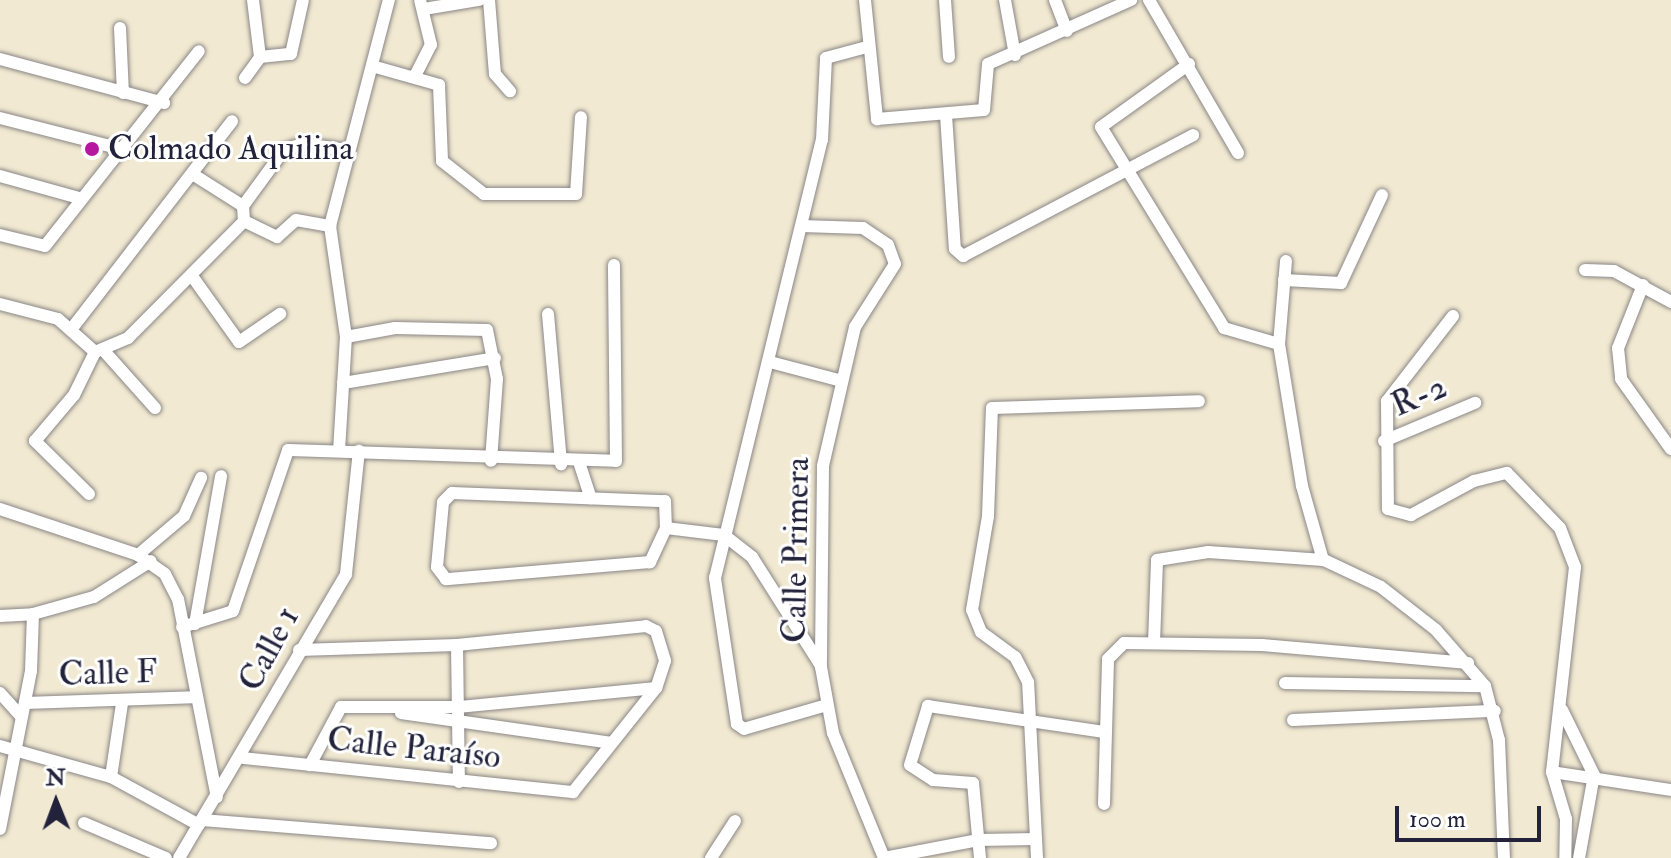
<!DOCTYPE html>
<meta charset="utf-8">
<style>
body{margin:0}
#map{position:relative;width:1671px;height:858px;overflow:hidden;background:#f1e9d1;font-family:"IM FELL Double Pica",serif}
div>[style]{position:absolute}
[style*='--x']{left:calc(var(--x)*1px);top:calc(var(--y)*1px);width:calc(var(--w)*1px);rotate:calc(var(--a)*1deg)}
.roads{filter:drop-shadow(0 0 2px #8a8686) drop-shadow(0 0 2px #8a8686)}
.minor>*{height:12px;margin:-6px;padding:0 6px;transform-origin:6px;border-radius:6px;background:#fff}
.dots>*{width:22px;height:22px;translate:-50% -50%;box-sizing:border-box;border:4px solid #fff;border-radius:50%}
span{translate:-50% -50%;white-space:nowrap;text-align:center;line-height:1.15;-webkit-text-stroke:6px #fff;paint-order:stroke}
.poi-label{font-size:34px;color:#22223b}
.left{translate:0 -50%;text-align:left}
.street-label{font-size:34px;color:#22223b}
.north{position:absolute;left:16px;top:762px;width:80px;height:80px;-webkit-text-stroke:6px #fff;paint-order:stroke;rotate:359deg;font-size:22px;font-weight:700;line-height:32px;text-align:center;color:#22223b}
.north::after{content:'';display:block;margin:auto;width:28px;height:36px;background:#22223b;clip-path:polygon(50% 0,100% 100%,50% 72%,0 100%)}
.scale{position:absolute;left:1395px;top:806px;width:146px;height:36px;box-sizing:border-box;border:4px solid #22223b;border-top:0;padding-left:10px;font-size:24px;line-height:28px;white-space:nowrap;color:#22223b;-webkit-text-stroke:6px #fff;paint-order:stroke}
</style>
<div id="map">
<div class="roads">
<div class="minor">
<i style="--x:253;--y:0;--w:57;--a:83"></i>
<i style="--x:260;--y:57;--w:31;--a:-6"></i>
<i style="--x:291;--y:54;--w:55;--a:-77.5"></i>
<i style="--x:489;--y:0;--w:74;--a:85.4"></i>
<i style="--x:495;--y:74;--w:23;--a:49"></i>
<i style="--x:865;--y:0;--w:120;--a:84.2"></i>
<i style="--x:877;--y:119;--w:107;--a:-4.8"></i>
<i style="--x:984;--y:110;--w:46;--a:-85"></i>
<i style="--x:988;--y:64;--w:157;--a:-24.1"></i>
<i style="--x:945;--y:0;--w:57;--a:86"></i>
<i style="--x:1005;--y:0;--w:56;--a:79.7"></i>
<i style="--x:1055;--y:0;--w:33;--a:69"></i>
<i style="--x:1149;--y:0;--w:177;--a:59.8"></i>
<i style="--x:424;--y:9;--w:56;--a:-9.3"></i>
<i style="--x:120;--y:28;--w:65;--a:87.4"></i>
<i style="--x:0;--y:59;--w:170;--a:15"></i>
<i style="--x:1189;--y:64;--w:108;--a:144.4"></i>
<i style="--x:1101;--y:127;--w:236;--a:58.5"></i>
<i style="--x:1224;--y:328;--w:57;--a:16.2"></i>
<i style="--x:372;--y:66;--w:70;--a:15.8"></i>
<i style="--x:439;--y:85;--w:76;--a:87.7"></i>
<i style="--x:442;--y:161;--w:53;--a:38.2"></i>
<i style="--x:484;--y:194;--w:92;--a:0"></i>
<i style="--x:576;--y:194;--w:77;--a:-86.3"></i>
<i style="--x:416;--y:74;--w:33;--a:-63"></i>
<i style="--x:431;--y:45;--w:46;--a:-103.7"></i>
<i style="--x:245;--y:78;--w:26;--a:-54"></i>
<i style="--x:946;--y:115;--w:134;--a:86.2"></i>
<i style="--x:955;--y:249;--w:11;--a:41"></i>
<i style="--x:963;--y:256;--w:260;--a:-27.7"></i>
<i style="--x:0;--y:118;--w:130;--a:14.3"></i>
<i style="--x:194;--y:175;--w:58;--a:32.3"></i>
<i style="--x:0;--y:176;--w:82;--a:15.6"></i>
<i style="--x:244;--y:221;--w:37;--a:26"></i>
<i style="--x:277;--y:237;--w:25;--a:-42"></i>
<i style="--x:296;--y:220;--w:35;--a:10"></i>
<i style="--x:802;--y:226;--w:61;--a:1.9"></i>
<i style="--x:863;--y:228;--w:30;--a:34"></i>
<i style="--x:888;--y:245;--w:20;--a:70"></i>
<i style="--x:895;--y:264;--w:75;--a:122.4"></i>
<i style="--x:855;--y:327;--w:143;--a:103"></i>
<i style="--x:823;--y:466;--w:201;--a:90.6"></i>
<i style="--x:821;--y:667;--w:67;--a:79.7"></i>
<i style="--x:833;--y:733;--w:135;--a:67.8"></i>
<i style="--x:0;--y:235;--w:46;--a:13.7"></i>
<i style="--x:45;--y:246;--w:248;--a:-51.7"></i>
<i style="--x:1286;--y:261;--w:83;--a:94.8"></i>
<i style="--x:1279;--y:344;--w:144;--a:80.8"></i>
<i style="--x:1302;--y:486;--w:77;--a:74.2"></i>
<i style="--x:1585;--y:270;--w:29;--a:2"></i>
<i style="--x:1614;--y:271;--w:65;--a:28.5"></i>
<i style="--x:192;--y:276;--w:81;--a:54.5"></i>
<i style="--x:239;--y:342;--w:50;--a:-34.3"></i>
<i style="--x:1284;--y:280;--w:57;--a:3"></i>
<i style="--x:1341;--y:283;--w:97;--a:-65"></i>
<i style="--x:1643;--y:285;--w:68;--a:111.6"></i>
<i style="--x:1618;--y:348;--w:31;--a:84"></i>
<i style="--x:1621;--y:379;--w:86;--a:54.5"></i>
<i style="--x:0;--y:304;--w:60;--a:14.5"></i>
<i style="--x:58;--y:319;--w:50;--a:41.7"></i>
<i style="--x:548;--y:314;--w:151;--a:85"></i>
<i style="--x:1453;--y:316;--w:108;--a:127.8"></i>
<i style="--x:1387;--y:401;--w:108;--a:89.5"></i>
<i style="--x:1388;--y:509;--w:24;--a:15"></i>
<i style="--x:1411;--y:515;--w:72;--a:-28.4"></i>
<i style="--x:1474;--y:481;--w:34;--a:-14"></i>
<i style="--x:1507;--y:473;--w:76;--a:46.1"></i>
<i style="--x:1560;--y:528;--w:42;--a:69"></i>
<i style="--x:1575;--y:567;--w:206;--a:96.4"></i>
<i style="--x:1552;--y:772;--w:49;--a:73.4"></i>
<i style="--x:1566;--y:819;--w:39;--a:91"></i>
<i style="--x:73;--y:327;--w:260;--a:-52.3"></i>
<i style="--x:346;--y:337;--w:50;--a:-10.4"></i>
<i style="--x:395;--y:328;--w:92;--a:1.2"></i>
<i style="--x:487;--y:330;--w:50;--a:78.5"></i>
<i style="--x:497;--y:379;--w:82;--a:94.2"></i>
<i style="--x:105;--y:352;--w:75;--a:48.2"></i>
<i style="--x:770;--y:362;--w:74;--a:14.8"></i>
<i style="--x:343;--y:383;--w:154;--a:-9.3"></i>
<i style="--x:1384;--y:441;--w:99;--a:-22.7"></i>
<i style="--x:339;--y:451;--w:114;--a:-86.5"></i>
<i style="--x:346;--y:337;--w:112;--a:-98.2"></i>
<i style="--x:330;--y:226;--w:234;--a:-75.4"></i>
<i style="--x:580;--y:465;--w:35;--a:72"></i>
<i style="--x:452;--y:493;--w:213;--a:2.2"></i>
<i style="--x:665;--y:501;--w:27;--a:88"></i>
<i style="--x:666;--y:528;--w:38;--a:115"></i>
<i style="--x:650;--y:562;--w:205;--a:175.2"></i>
<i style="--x:446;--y:579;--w:15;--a:-127"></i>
<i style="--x:437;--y:567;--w:65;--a:-84.7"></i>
<i style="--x:443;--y:502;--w:13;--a:-45"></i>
<i style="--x:89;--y:494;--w:76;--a:-135.5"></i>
<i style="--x:35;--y:441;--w:60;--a:-49.7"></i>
<i style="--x:74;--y:395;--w:48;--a:-64"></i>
<i style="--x:95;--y:352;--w:36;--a:-23"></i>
<i style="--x:128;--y:338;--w:165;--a:-45.2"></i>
<i style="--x:244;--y:221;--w:15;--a:-94"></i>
<i style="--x:243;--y:206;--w:69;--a:-53.8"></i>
<i style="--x:284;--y:150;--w:20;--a:-18"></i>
<i style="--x:303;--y:144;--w:45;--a:7.6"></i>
<i style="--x:0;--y:509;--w:145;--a:18.4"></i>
<i style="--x:138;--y:555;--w:33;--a:35"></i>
<i style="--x:165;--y:574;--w:28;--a:63"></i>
<i style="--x:178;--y:599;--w:202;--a:78.9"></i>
<i style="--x:666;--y:528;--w:58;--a:6.9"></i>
<i style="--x:724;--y:535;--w:36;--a:38"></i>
<i style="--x:752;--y:557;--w:127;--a:57.6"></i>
<i style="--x:138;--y:555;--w:60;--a:-40.3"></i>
<i style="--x:184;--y:516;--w:42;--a:-65.9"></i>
<i style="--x:33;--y:614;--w:63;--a:-15.6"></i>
<i style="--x:94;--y:597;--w:67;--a:-32.3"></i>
<i style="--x:0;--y:616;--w:33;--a:-3"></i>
<i style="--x:195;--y:624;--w:150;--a:-80"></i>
<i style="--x:182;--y:627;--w:53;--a:-17.4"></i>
<i style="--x:233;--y:611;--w:170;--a:-71.1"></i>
<i style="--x:288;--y:450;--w:328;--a:1.9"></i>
<i style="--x:616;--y:461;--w:196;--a:-90.6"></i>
<i style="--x:1154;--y:643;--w:83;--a:-87.9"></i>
<i style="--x:1157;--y:560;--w:52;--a:-8.9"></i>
<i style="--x:1208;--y:552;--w:116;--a:3.9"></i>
<i style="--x:1324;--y:560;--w:63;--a:25.3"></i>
<i style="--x:1381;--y:587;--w:70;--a:38"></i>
<i style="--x:1436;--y:630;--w:74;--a:48.8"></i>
<i style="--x:1485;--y:686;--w:56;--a:75.5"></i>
<i style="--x:1499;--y:740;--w:118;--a:87.6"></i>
<i style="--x:457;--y:645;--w:137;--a:89.2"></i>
<i style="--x:299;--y:650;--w:158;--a:-1.8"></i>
<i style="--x:457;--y:645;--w:190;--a:-5.7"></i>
<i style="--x:646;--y:626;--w:11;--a:27"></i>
<i style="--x:656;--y:631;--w:31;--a:73"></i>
<i style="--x:665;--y:661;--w:28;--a:108"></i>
<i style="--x:656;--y:688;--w:197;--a:174.5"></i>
<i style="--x:460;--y:707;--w:119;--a:180"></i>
<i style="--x:341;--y:707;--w:66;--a:118.1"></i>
<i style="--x:1285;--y:683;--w:200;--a:0.9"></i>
<i style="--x:0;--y:693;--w:31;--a:48"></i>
<i style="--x:25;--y:703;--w:168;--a:-2"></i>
<i style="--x:827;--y:705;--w:86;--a:163.9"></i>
<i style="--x:744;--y:729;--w:9;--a:-144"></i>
<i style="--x:737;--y:724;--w:148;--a:-98.6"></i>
<i style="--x:715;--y:578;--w:451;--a:-76.3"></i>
<i style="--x:822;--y:140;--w:82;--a:-87.2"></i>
<i style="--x:826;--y:58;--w:42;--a:-15"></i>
<i style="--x:1562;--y:710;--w:72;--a:63.8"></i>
<i style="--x:1594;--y:775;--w:84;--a:100.2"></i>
<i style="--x:401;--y:713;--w:213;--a:8.1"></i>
<i style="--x:1293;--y:720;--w:202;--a:-2.6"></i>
<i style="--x:0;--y:746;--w:115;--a:15.6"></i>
<i style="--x:111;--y:777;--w:100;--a:28.6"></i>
<i style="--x:243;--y:758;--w:332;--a:5.9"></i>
<i style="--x:573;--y:792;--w:133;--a:-51.4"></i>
<i style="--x:1552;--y:772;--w:120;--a:8.6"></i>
<i style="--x:111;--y:777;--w:75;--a:-81.5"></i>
<i style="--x:1104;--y:804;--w:145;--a:-88.4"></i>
<i style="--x:1108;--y:659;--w:23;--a:-45"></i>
<i style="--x:1124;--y:643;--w:138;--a:0.8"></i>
<i style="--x:1262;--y:645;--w:207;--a:5"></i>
<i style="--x:202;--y:820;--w:290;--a:4.6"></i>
<i style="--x:84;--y:823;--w:89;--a:23.1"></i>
<i style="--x:0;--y:829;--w:161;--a:-78.9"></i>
<i style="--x:31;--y:671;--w:57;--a:-88"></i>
<i style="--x:179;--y:858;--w:329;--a:-59.5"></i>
<i style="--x:346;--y:574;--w:124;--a:-84"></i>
<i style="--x:711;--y:858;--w:44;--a:-57"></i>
<i style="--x:884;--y:858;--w:96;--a:-10.8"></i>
<i style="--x:978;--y:840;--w:58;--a:-1"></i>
<i style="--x:980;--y:858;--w:75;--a:-95.3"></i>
<i style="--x:973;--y:783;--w:40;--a:-175.7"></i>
<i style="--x:933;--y:780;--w:27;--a:-147"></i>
<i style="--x:910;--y:765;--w:62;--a:-73"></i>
<i style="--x:928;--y:706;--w:179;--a:8.4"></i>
<i style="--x:1037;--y:858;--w:176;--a:-92.9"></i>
<i style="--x:1028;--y:682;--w:28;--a:-117"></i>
<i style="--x:1015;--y:657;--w:42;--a:-143.7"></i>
<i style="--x:981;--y:632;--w:24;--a:-112"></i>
<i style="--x:972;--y:610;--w:95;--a:-80.3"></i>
<i style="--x:988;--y:516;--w:108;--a:-87.9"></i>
<i style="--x:992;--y:408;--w:207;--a:-1.9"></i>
</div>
</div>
<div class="dots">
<i style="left:92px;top:149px;background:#b5179e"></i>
</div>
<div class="poi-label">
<span class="left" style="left:108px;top:149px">Colmado Aquilina</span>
</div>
<div class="street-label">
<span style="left:1419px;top:396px;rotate:-23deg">R-2</span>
<span style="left:796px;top:550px;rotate:-89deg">Calle Primera</span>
<span style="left:269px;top:649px;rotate:-62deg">Calle 1</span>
<span style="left:108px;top:673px;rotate:-2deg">Calle F</span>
<span style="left:414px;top:748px;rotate:6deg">Calle Paraíso</span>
</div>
<div class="north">N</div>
<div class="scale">100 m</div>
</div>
